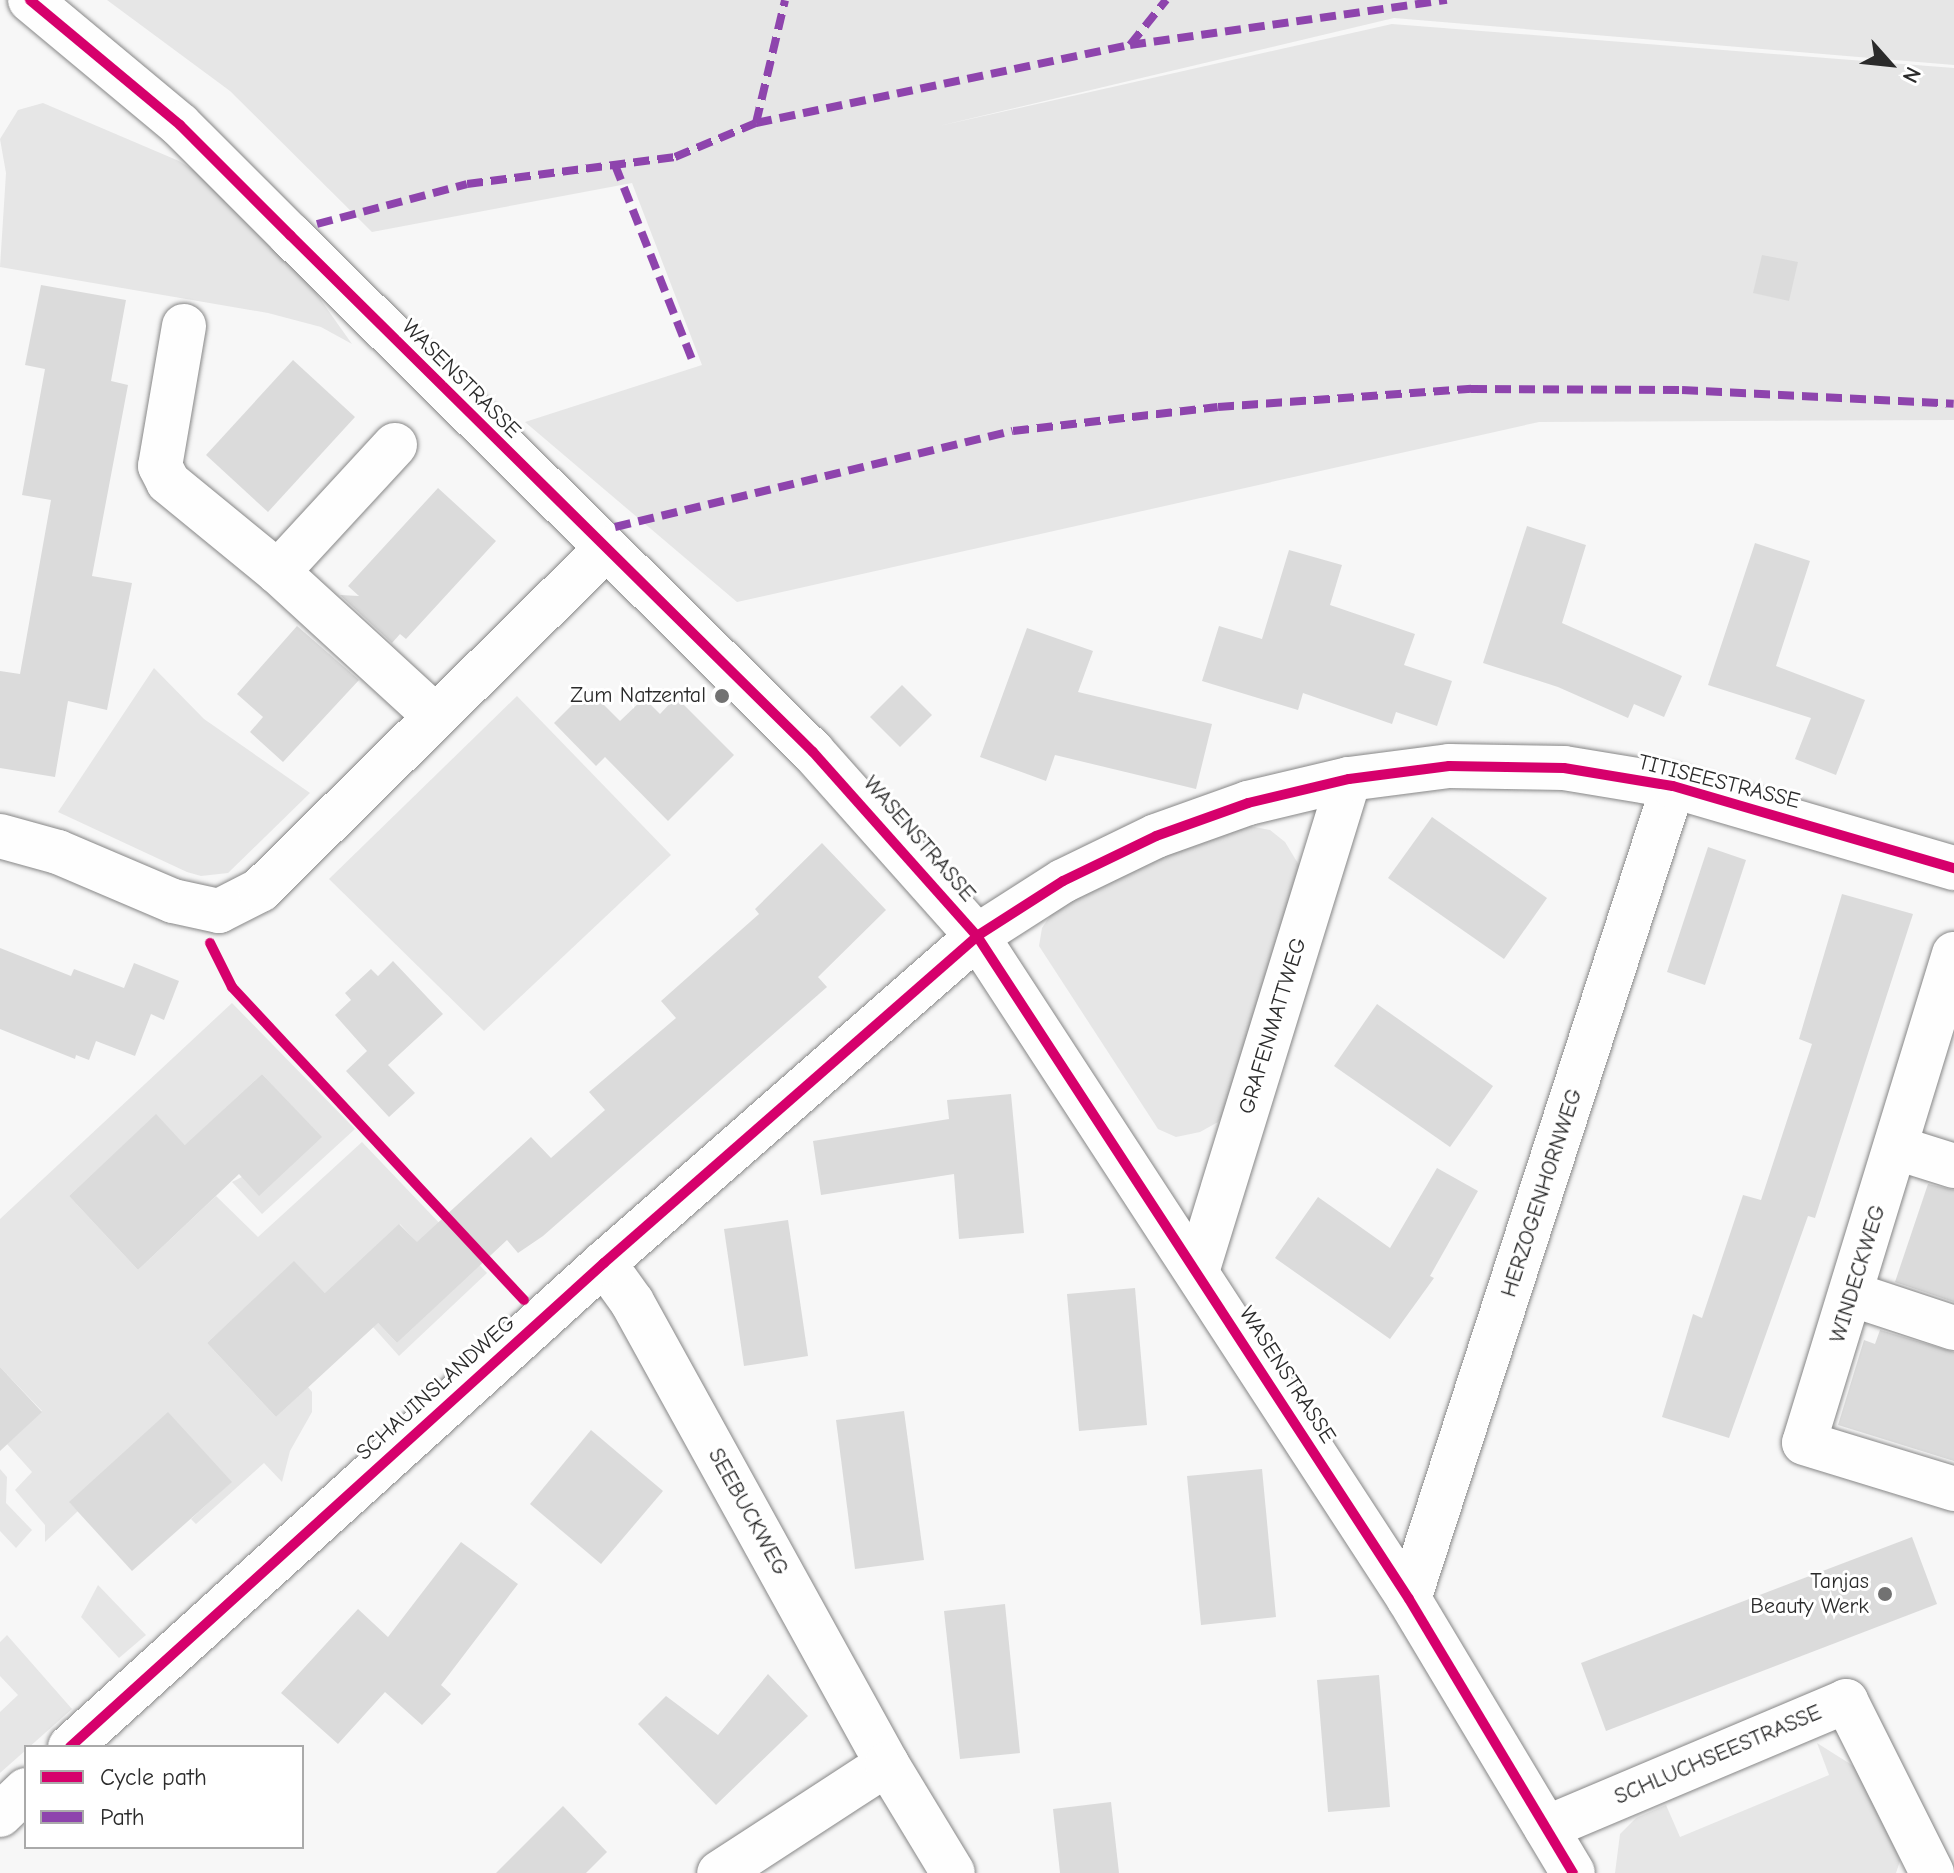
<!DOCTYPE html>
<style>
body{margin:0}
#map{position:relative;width:1954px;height:1873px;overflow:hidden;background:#f7f7f7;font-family:"Comic Neue",sans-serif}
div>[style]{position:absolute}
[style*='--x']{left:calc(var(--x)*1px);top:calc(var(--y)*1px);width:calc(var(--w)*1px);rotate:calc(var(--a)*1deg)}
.green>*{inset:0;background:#e6e6e6}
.building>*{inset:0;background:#dbdbdb}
.roads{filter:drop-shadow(0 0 2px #878787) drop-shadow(0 0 2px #878787)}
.minor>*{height:44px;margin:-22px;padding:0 22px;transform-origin:22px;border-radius:22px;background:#fefefe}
.quiet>*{height:8px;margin-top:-4px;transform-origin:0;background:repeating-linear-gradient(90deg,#8e44ad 0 16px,transparent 0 24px)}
.cycleway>*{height:10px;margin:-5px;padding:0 5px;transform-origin:5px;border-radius:5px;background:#d6006c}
.dots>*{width:22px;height:22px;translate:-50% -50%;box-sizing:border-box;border:4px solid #fff;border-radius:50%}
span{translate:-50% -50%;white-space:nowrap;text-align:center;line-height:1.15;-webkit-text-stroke:6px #fff;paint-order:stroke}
.street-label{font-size:22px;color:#2b2b2b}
.poi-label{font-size:22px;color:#2b2b2b}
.right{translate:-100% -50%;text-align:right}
.legend{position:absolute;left:24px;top:1745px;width:280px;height:104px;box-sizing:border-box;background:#fff;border:2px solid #aaa;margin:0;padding:10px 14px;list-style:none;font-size:24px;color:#2b2b2b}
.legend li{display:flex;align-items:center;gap:16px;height:40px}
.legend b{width:40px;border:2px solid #aaa}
.north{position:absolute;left:1850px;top:24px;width:80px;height:80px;-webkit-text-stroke:6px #fff;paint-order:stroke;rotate:117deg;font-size:22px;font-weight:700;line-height:32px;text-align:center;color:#2b2b2b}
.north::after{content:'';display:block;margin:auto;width:28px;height:36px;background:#2b2b2b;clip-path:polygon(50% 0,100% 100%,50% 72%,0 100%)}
</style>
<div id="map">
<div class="green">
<i style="clip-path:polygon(107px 0,1954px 0,1954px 65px,1394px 18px,939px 126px,1392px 24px,1954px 68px,1954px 420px,1539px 422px,737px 602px,525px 422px,702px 365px,632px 183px,372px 232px,230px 91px)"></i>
<i style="clip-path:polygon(43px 103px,179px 161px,202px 176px,313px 289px,352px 344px,321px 327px,268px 313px,0 267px,6px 173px,0 139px,18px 110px)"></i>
<i style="clip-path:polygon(154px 668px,204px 719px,310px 793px,228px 873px,201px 876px,187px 872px,58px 812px)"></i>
<i style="clip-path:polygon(517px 696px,671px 855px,484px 1031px,329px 879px)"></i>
<i style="clip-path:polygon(1249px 826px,1270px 830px,1285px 842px,1302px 870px,1229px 1107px,1218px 1122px,1200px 1132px,1176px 1137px,1158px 1129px,1039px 946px,1042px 928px,1056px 907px,1132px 866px)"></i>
<i style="clip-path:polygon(232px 1003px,355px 1129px,262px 1214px,232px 1182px,321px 1137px,262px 1074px,202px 1130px,190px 1150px,156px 1115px,69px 1196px,138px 1270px,216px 1196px,258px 1237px,362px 1142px,487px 1273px,399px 1356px,373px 1327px,377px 1322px,397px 1343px,457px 1286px,400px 1224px,330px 1298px,294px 1262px,207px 1343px,276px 1417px,308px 1387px,312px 1392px,312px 1412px,290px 1451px,282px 1482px,264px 1463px,196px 1524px,191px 1519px,231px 1482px,70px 1503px,78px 1511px,45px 1542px,45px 1525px,15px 1490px,32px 1472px,7px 1444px,42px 1411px,0 1367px,0 1219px)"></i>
<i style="clip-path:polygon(0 1469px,7px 1477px,6px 1503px,32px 1530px,16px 1548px,0 1531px)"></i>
<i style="clip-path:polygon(98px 1585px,146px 1635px,119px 1658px,81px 1617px)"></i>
<i style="clip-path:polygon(7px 1635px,72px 1709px,0 1773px,0 1712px,18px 1695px,0 1676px,0 1642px)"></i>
<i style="clip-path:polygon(1817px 1743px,1863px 1772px,1902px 1855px,1896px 1873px,1615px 1873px,1620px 1834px,1636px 1818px,1666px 1805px,1680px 1837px,1829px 1775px)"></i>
</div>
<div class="building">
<i style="clip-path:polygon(1762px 255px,1798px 262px,1789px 301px,1753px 293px)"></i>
<i style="clip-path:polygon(41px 285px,126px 300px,111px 381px,128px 385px,92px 576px,132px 583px,107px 710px,68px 701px,55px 777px,0 768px,0 671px,20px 674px,51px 500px,22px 495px,45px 369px,25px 365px)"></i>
<i style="clip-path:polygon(293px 360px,355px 417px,268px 512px,206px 455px)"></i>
<i style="clip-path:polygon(438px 488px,496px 541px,406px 639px,400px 634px,392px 643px,340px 595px,359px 596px,348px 586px)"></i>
<i style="clip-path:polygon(1527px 526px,1586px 545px,1562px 623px,1682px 676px,1664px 717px,1634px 704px,1628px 718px,1558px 687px,1483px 663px)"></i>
<i style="clip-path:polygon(1755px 543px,1810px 561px,1776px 666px,1865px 700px,1836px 775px,1795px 759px,1811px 718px,1708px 685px)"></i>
<i style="clip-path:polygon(1289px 550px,1342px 565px,1330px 605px,1415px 634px,1404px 665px,1452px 681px,1437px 726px,1396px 712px,1392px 724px,1303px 693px,1298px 710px,1202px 681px,1219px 626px,1262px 639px)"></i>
<i style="clip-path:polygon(297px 626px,359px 680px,283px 762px,250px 732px,263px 717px,237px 694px)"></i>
<i style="clip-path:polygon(1027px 628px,1093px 651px,1078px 692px,1212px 724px,1196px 789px,1055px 755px,1046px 781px,980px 757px)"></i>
<i style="clip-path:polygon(902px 685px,932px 715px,900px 747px,870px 717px)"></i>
<i style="clip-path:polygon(588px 689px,620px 721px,644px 698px,660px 714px,676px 697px,734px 755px,668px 821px,605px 757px,596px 766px,554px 723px)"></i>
<i style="clip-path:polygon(1432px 817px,1547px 898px,1504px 959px,1388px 878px)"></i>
<i style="clip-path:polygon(822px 843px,886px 910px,818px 977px,827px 987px,543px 1236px,518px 1253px,507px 1240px,397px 1343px,378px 1323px,276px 1417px,207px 1343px,294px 1261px,325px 1293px,399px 1224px,417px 1242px,531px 1137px,551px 1158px,605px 1110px,589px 1092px,676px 1018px,661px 1001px,759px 914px,755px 909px)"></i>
<i style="clip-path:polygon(1708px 847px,1746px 860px,1705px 985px,1667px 972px)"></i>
<i style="clip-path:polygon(1842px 894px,1913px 914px,1815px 1218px,1808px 1216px,1729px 1438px,1662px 1417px,1693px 1314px,1702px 1318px,1743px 1195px,1761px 1200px,1812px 1044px,1799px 1039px)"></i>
<i style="clip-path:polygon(0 948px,71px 976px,74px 969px,124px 988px,134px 963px,179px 981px,164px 1020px,151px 1014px,135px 1056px,96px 1041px,89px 1060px,76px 1055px,75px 1059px,0 1029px)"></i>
<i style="clip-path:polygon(393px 961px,443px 1014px,388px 1065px,415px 1093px,389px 1117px,346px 1071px,367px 1051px,335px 1015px,351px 1000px,345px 993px,371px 969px,378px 976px)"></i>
<i style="clip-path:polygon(1377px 1004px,1493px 1086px,1450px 1147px,1334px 1066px)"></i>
<i style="clip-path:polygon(262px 1074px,322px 1137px,259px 1196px,239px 1174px,138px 1270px,69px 1196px,156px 1114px,185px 1145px)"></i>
<i style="clip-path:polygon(1011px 1094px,1024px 1233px,959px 1239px,954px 1174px,821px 1195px,813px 1141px,949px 1119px,947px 1100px)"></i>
<i style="clip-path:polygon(1437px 1168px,1478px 1191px,1430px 1276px,1434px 1278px,1390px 1339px,1275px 1258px,1318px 1197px,1390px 1248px)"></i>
<i style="clip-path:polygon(1928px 1184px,1954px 1190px,1954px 1302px,1895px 1282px)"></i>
<i style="clip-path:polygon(788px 1220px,808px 1356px,744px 1366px,724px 1229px)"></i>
<i style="clip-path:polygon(1135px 1288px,1147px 1425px,1079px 1431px,1067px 1294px)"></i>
<i style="clip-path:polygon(1880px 1330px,1954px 1352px,1954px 1461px,1838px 1425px,1864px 1340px,1875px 1344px)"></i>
<i style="clip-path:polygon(0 1367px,42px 1412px,0 1451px)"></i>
<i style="clip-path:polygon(904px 1411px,924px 1560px,855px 1569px,836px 1420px)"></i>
<i style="clip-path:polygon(168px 1412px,232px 1482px,132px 1571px,69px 1502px)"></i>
<i style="clip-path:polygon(591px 1430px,663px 1491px,601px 1564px,530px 1504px)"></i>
<i style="clip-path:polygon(1262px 1469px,1276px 1617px,1201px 1625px,1187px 1476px)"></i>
<i style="clip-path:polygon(1912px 1537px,1937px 1604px,1606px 1731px,1581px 1663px)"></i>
<i style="clip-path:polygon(461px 1542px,518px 1584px,441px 1685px,451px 1694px,422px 1725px,385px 1692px,338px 1744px,281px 1693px,358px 1609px,388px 1637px)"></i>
<i style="clip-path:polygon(1005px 1604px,1020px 1753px,960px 1759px,944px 1611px)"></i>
<i style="clip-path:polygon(768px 1674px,808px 1716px,716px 1805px,638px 1724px,666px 1696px,718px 1735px)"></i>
<i style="clip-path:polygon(1379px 1675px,1390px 1807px,1328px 1812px,1317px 1680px)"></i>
<i style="clip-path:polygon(1111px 1802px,1119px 1873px,1060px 1873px,1053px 1809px)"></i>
<i style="clip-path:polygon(563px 1806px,607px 1852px,586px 1873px,496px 1873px)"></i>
</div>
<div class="roads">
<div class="minor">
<i style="--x:30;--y:0;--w:195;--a:39.8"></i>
<i style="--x:180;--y:125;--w:156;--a:45"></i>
<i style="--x:290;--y:235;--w:735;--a:44.67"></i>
<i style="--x:813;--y:752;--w:246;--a:48.3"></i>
<i style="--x:977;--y:936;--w:791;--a:56.91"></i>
<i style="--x:1409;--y:1599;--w:319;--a:59.1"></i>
<i style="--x:184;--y:326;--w:142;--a:99.7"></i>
<i style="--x:160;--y:466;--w:18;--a:63"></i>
<i style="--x:168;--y:482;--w:142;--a:39.3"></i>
<i style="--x:395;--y:445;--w:173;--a:132.7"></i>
<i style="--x:278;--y:572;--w:212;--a:42.5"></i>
<i style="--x:0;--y:836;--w:60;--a:15.4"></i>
<i style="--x:58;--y:852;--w:125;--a:23.1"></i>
<i style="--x:173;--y:901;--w:47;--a:12.3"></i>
<i style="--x:219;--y:911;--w:46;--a:-27.1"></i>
<i style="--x:260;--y:890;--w:486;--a:-44.6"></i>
<i style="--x:1954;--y:954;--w:511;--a:107.05"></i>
<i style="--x:1804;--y:1443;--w:157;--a:17"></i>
<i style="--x:1897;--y:1148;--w:60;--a:17.5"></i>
<i style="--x:604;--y:1263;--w:48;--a:54.3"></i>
<i style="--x:632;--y:1302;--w:528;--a:61.1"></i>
<i style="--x:887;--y:1764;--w:200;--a:147"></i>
<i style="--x:1197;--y:1272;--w:516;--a:-72.86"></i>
<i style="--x:1851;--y:1294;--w:108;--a:18.3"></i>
<i style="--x:1409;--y:1599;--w:855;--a:-72.01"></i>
<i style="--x:70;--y:1747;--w:721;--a:-42.19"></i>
<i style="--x:604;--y:1263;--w:496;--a:-41.2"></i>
<i style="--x:977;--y:936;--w:102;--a:-32.6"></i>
<i style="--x:1063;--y:881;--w:103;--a:-25.8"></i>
<i style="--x:1156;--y:836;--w:98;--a:-19.7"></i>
<i style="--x:1248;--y:803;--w:104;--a:-13.4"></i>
<i style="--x:1349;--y:779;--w:101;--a:-7.4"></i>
<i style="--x:1449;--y:766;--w:115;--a:1"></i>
<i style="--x:1564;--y:768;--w:110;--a:9.4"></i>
<i style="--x:1673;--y:786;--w:293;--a:16.3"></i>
<i style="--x:887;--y:1764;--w:127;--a:58.8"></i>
<i style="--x:0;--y:1815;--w:36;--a:-44"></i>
<i style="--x:1546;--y:1828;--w:326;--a:-22.9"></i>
<i style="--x:1846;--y:1701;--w:192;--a:63.4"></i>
</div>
</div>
<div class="quiet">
<i style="--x:1130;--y:45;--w:58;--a:-51.3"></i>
<i style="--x:756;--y:123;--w:126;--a:-76.7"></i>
<i style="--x:615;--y:165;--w:209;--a:68.4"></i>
<i style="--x:317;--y:224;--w:155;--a:-14.9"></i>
<i style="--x:467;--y:184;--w:210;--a:-7.4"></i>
<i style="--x:675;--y:157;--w:88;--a:-22.8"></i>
<i style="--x:756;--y:123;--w:382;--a:-11.8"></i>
<i style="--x:1130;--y:45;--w:320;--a:-8.1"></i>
<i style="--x:615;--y:527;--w:409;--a:-13.6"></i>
<i style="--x:1013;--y:431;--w:206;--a:-6.7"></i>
<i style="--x:1218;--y:407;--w:254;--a:-4.1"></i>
<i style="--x:1471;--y:389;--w:211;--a:0.3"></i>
<i style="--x:1682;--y:390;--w:272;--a:2.9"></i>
</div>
<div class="cycleway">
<i style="--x:30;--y:0;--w:195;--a:39.8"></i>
<i style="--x:180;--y:125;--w:156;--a:45"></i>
<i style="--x:290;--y:235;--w:735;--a:44.67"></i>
<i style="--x:813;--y:752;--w:246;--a:48.3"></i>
<i style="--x:977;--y:936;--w:791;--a:56.91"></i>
<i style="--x:1409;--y:1599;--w:319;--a:59.1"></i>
<i style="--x:210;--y:943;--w:49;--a:63.4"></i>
<i style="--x:232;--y:987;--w:428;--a:47"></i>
<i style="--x:70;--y:1747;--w:721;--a:-42.19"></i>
<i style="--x:604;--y:1263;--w:496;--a:-41.2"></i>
<i style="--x:977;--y:936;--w:102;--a:-32.6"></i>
<i style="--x:1063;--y:881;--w:103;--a:-25.8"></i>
<i style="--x:1156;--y:836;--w:98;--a:-19.7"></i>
<i style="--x:1248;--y:803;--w:104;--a:-13.4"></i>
<i style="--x:1349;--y:779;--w:101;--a:-7.4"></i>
<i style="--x:1449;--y:766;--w:115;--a:1"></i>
<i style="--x:1564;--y:768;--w:110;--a:9.4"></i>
<i style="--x:1673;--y:786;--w:293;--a:16.3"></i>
</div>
<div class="dots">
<i style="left:722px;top:696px;background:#727272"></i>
<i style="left:1885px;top:1594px;background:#727272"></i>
</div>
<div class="street-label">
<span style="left:461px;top:379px;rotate:45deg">WASENSTRASSE</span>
<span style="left:1719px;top:782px;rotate:14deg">TITISEESTRASSE</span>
<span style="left:919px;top:839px;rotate:49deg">WASENSTRASSE</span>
<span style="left:1273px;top:1026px;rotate:-73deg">GRAFENMATTWEG</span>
<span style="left:1542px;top:1193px;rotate:-72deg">HERZOGENHORNWEG</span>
<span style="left:1858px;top:1274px;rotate:-73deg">WINDECKWEG</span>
<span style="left:1287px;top:1375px;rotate:57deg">WASENSTRASSE</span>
<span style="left:436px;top:1388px;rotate:-42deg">SCHAUINSLANDWEG</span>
<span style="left:748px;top:1512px;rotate:61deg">SEEBUCKWEG</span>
<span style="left:1718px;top:1755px;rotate:-23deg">SCHLUCHSEESTRASSE</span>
</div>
<div class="poi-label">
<span class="right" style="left:706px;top:696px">Zum Natzental</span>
<span class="right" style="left:1869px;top:1594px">Tanjas<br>Beauty Werk</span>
</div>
<ul class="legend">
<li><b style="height:10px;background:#d6006c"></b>Cycle path</li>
<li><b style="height:10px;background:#8e44ad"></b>Path</li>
</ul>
<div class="north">N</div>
</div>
